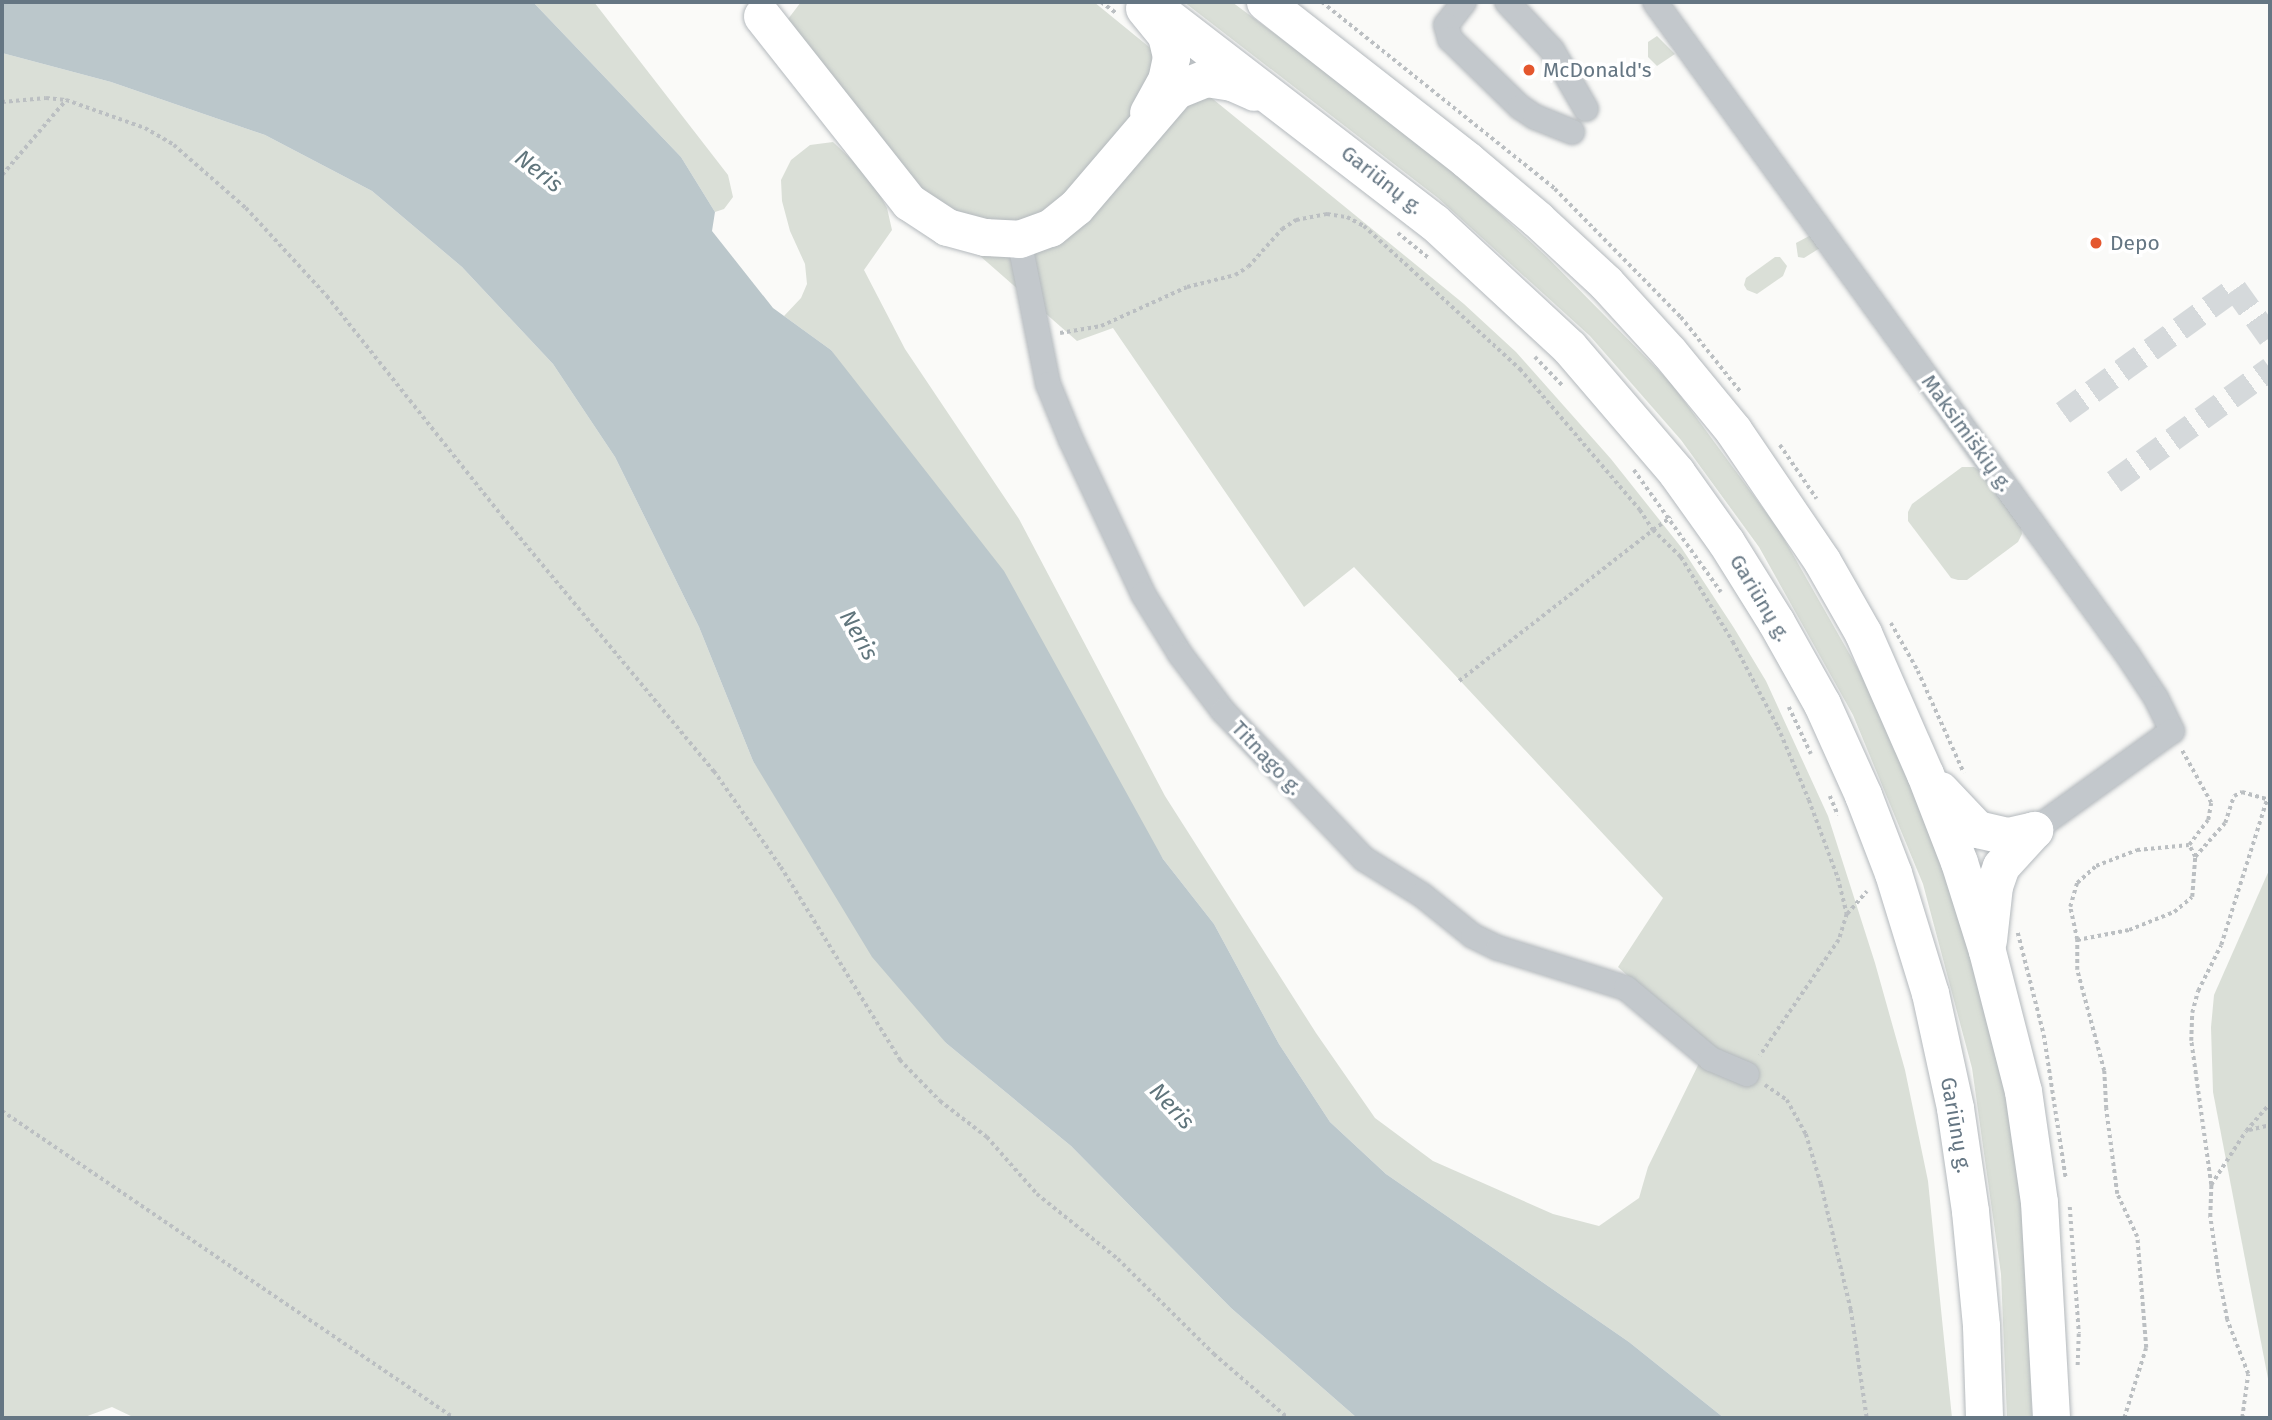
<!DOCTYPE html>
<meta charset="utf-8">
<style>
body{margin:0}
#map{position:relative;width:2272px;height:1420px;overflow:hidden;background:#fafaf8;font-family:"Fira Sans",sans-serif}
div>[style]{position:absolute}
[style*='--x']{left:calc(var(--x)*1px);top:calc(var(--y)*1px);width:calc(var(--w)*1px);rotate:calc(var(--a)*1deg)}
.green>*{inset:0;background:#dadfd7}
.water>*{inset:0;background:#bbc7cb}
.minor-tunnel>*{height:24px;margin-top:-12px;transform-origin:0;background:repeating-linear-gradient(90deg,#d5d9db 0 24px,transparent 0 36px)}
.path>*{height:3.5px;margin-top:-1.75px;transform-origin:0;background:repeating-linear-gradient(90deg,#bbbfc2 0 3.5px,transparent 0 7px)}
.roads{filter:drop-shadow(0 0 2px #b4b9bd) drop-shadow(0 0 2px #b4b9bd)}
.minor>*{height:24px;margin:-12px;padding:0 12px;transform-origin:12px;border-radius:12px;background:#c3c8cc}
.highway>*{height:37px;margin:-18.5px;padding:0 18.5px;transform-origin:18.5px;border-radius:18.5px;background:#fff}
.dots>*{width:19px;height:19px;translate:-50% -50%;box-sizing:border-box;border:4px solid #fff;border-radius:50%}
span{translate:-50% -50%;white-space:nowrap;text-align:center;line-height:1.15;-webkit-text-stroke:7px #fff;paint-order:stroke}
.poi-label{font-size:21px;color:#657683}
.left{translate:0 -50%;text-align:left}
.street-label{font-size:21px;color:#657683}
.water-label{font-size:23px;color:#60757c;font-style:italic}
.frame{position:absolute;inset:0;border:4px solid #657683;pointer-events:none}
</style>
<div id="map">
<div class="green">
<i style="clip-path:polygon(533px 2px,594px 2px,728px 175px,733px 197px,724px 209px,715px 212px,681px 157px)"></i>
<i style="clip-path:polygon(801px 2px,1094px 2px,1464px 304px,1516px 352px,1611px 459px,1681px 547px,1734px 628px,1766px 681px,1828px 816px,1875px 963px,1905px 1070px,1928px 1181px,1952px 1418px,1724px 1418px,1629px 1342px,1386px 1174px,1330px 1122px,1279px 1044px,1214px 924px,1163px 859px,831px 350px,784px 316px,801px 298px,807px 284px,805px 264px,790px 231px,782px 201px,781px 180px,791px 160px,810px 145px,833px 142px,870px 177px,887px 208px,892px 230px,864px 270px,905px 349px,1019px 519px,1165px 796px,1316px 1033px,1375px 1118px,1433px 1161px,1553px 1214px,1599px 1226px,1639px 1198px,1648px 1167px,1707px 1047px,1618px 967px,1663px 898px,1354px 567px,1304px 607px,1113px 328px,1077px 341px,923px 206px,785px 23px)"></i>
<i style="clip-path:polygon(1184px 2px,1232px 2px,1433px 152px,1547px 257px,1671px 383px,1779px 530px,1882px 711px,1953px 889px,2000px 1059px,2019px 1165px,2028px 1269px,2032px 1418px,2007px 1418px,2001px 1274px,1972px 1068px,1923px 884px,1853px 715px,1759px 547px,1681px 440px,1590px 336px,1438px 198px)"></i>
<i style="clip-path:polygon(1657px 36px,1675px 54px,1657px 66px,1648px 57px,1648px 42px)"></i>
<i style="clip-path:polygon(2px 53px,111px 82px,265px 135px,372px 191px,462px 267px,553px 364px,615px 457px,699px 627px,753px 761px,946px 1043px,1071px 1146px,1231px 1308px,1357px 1418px,135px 1418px,112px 1407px,82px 1418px,2px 1418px)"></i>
<i style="clip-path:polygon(1811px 235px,1820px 248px,1804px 258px,1798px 257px,1796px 243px)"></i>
<i style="clip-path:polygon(1775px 257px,1780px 257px,1787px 266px,1783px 276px,1757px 294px,1747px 290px,1744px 285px,1746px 278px)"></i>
<i style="clip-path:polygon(1962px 467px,1974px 467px,1985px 474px,2021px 526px,2022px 534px,2018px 542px,1967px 580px,1958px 580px,1951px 578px,1908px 521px,1908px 512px,1912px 504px)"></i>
<i style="clip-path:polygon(2270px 868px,2270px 1389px,2213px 1092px,2211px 1027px,2214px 995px)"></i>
</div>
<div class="water">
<i style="clip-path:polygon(2px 2px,533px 2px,681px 157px,715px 212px,712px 231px,773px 308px,831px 350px,1004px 571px,1163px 859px,1214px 924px,1279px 1044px,1330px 1122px,1386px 1174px,1629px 1342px,1724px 1418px,1357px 1418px,1231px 1308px,1071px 1146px,946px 1043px,872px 957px,753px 761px,699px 627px,615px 457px,553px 364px,462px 267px,372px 191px,265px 135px,111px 82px,2px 53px)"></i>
</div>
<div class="minor-tunnel">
<i style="--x:2063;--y:413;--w:212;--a:-35.8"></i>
<i style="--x:2235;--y:289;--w:60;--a:54.5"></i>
<i style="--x:2114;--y:482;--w:193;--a:-35.9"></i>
</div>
<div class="path">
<i style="--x:1101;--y:2;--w:19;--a:36"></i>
<i style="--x:1322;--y:2;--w:299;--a:38.7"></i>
<i style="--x:1555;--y:189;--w:180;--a:45.5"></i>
<i style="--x:1681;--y:317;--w:95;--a:51.4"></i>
<i style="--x:2;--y:102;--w:44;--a:-5.2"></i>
<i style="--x:46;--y:98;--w:20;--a:6"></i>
<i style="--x:66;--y:100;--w:84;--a:19.5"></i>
<i style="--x:145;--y:128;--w:34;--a:30"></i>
<i style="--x:174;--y:145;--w:96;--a:41.2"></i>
<i style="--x:246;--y:208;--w:120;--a:47.4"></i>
<i style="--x:327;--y:296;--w:281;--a:51.5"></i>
<i style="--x:502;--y:516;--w:332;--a:50.3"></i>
<i style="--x:714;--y:771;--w:117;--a:55.1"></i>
<i style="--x:781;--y:867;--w:227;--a:58.3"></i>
<i style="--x:900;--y:1060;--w:57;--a:45.7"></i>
<i style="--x:940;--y:1101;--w:59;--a:37.5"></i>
<i style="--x:987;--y:1137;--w:76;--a:48.7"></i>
<i style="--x:1037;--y:1194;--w:104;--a:38.7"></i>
<i style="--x:1118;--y:1259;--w:135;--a:44.7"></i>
<i style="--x:1214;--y:1354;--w:98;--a:40.9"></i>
<i style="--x:2;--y:175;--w:99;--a:-49.5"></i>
<i style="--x:1398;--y:233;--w:41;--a:39.1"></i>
<i style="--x:1060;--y:333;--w:42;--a:-9.7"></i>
<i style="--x:1101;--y:326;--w:94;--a:-24.4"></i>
<i style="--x:1187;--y:287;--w:49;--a:-14"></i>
<i style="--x:1235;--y:275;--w:15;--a:-32"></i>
<i style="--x:1248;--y:267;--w:51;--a:-48.2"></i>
<i style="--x:1282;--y:229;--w:17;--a:-33"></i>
<i style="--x:1296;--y:220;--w:32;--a:-11"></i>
<i style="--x:1327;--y:214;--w:20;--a:9"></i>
<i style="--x:1347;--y:217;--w:19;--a:28"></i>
<i style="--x:1364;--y:226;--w:212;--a:42.5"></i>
<i style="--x:1520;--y:369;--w:185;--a:49.6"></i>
<i style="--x:1640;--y:510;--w:24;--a:57"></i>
<i style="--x:1653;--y:530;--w:22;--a:-36"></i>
<i style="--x:1535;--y:357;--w:42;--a:46"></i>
<i style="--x:1780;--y:445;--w:65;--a:55.6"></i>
<i style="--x:1634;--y:470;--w:150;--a:54.5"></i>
<i style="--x:1891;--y:623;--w:55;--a:60.6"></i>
<i style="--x:1918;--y:671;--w:112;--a:65.7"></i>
<i style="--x:1459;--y:681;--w:246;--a:-37.9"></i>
<i style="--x:1653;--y:530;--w:39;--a:44"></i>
<i style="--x:1681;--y:557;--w:100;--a:58.5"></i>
<i style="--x:1733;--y:642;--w:96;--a:62.1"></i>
<i style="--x:1778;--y:727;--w:79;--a:67"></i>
<i style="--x:1809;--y:800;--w:83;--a:69.6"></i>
<i style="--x:1838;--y:878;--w:37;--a:76"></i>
<i style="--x:1847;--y:914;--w:27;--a:107"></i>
<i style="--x:1839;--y:940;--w:140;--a:124.3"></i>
<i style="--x:1789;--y:707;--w:52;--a:64.9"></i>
<i style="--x:1830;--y:796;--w:21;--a:67"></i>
<i style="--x:2195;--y:857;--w:45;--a:-48.6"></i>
<i style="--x:2225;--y:823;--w:28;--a:-72"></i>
<i style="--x:2234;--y:796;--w:9;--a:-27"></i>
<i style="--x:2242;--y:792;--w:29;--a:16"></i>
<i style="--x:1847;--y:914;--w:30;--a:-49"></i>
<i style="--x:2018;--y:933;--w:105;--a:75.7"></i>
<i style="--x:2044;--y:1035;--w:146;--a:81.3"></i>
<i style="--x:2077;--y:940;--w:53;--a:-10.9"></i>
<i style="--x:2129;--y:930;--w:48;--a:-21.8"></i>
<i style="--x:2174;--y:912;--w:23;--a:-40"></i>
<i style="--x:2192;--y:897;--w:40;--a:-85.7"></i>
<i style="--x:2195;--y:857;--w:13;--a:-117"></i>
<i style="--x:1765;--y:1085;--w:27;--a:34"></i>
<i style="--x:1787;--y:1100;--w:39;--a:61"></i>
<i style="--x:1806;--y:1134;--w:52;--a:73.3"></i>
<i style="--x:1821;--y:1184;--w:130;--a:76.6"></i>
<i style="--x:1851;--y:1310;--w:109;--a:81.6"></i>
<i style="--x:2;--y:1111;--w:546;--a:34.18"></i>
<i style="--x:2249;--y:1130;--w:22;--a:-13"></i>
<i style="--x:2211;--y:1185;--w:145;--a:-97.9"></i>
<i style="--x:2191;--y:1041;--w:28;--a:-88"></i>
<i style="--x:2192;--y:1013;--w:23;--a:-75"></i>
<i style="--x:2198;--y:991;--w:51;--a:-63.4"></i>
<i style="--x:2221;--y:945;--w:153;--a:-72.5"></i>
<i style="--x:2070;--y:1207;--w:127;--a:85.9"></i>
<i style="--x:2079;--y:1334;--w:33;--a:92"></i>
<i style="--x:2124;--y:1418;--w:73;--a:-72.6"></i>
<i style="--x:2146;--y:1348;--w:111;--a:-94.6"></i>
<i style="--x:2137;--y:1237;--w:47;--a:-114.9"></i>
<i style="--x:2117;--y:1194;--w:86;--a:-97.4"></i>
<i style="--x:2106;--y:1109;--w:38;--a:-93"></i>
<i style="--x:2104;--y:1071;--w:105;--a:-105"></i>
<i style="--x:2077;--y:970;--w:30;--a:-90"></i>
<i style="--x:2077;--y:940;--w:34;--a:-102"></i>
<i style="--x:2070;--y:907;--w:25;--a:-74"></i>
<i style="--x:2077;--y:883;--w:25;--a:-42"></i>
<i style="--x:2096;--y:866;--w:44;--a:-21.3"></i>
<i style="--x:2137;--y:850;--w:52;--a:-5.5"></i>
<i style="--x:2189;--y:845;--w:31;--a:-53"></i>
<i style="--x:2208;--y:820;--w:17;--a:-80"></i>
<i style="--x:2211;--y:803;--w:62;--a:-119.1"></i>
<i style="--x:2242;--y:1418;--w:44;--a:-82.2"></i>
<i style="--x:2248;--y:1374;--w:58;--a:-111.3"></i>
<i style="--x:2227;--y:1320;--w:48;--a:-100.8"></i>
<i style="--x:2218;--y:1273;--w:57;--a:-98.1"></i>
<i style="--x:2210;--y:1217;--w:32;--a:-88"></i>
<i style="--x:2211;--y:1185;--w:64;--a:-57.1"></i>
<i style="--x:2246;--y:1131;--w:37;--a:-49"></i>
</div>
<div class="roads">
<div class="minor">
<i style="--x:1464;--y:2;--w:29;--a:128"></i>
<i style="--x:1446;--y:25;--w:15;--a:74"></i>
<i style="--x:1450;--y:39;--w:98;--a:44.2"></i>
<i style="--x:1520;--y:107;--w:18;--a:34"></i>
<i style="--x:1535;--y:117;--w:40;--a:22"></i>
<i style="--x:1507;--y:2;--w:66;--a:46.8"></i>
<i style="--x:1552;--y:50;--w:68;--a:60"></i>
<i style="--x:1655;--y:2;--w:805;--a:54.1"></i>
<i style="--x:2127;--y:654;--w:53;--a:56.6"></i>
<i style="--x:2156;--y:698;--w:37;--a:64"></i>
<i style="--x:2172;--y:731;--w:170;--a:144.3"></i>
<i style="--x:1019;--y:239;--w:148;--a:78.7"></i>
<i style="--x:1048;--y:384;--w:61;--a:67.7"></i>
<i style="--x:1071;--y:440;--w:170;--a:64.9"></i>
<i style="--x:1143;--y:594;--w:70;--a:58.3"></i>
<i style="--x:1180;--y:654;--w:71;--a:53"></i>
<i style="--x:1223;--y:711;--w:204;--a:46.4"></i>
<i style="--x:1364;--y:859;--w:68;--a:31.8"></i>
<i style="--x:1422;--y:895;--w:65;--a:38.8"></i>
<i style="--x:1473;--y:936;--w:28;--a:26"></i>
<i style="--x:1498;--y:948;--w:134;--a:17.4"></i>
<i style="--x:1626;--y:988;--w:111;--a:39.9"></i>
<i style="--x:1711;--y:1059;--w:39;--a:23"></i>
</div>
<div class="highway">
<i style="--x:1148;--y:2;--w:361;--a:37.6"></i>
<i style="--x:1434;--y:222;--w:184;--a:42.8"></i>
<i style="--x:1569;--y:347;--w:165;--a:49.4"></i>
<i style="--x:1676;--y:472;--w:86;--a:54.5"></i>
<i style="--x:1726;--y:542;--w:94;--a:58"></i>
<i style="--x:1776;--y:622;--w:94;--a:60.7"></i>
<i style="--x:1822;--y:704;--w:100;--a:65.7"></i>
<i style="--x:1863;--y:795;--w:84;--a:69"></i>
<i style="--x:1893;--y:873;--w:126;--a:72.9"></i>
<i style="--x:1930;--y:993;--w:118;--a:77.7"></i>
<i style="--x:1955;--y:1108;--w:104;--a:81.7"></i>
<i style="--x:1970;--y:1211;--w:116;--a:84.5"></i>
<i style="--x:1981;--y:1326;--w:92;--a:88.1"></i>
<i style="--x:1265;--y:2;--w:256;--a:38"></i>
<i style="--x:1467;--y:160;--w:92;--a:40.1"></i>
<i style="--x:1537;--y:219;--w:94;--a:42.8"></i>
<i style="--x:1606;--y:283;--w:93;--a:47.6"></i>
<i style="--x:1669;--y:352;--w:101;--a:50.6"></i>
<i style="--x:1733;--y:430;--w:158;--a:55.8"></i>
<i style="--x:1822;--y:561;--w:83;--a:60.3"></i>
<i style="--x:1863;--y:633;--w:154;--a:66.3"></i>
<i style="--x:1925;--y:774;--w:94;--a:68.9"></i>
<i style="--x:1959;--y:862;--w:93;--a:72.5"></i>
<i style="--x:1987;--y:951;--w:145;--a:75.6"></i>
<i style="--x:2023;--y:1091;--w:112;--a:81.8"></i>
<i style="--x:2039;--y:1202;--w:216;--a:86.8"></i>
<i style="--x:1144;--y:8;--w:35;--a:51"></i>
<i style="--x:1166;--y:35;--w:23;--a:77"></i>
<i style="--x:1171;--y:57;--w:24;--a:102"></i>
<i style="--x:1166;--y:80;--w:37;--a:119"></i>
<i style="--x:762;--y:16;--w:237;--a:51.7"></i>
<i style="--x:909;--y:202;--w:45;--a:33.3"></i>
<i style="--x:947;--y:227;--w:39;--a:15"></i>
<i style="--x:985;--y:237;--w:34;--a:3"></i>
<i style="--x:1019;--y:239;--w:33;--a:-20"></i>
<i style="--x:1050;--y:228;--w:33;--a:-39"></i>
<i style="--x:1076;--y:207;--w:154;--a:-49.5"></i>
<i style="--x:1176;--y:90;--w:32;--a:-22"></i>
<i style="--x:1206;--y:78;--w:26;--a:9"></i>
<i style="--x:1232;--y:82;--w:24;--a:24"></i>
<i style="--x:1940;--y:790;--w:54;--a:46.5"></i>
<i style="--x:1977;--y:829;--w:32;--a:13"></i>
<i style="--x:2008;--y:836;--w:27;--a:-13"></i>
<i style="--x:1988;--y:940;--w:54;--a:-83.7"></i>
<i style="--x:1994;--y:886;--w:21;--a:-71"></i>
<i style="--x:2001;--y:866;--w:49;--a:-47.5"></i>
</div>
</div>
<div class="dots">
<i style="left:1529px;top:70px;background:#e4572e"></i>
<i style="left:2096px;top:243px;background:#e4572e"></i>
</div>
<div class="poi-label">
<span class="left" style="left:1543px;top:70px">McDonald's</span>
<span class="left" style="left:2110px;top:243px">Depo</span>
</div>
<div class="street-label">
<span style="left:1382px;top:180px;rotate:38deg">Gariūnų g.</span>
<span style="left:1967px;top:433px;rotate:54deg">Maksimiškių g.</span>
<span style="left:1760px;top:598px;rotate:59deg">Gariūnų g.</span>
<span style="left:1267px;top:758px;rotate:47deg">Titnago g.</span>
<span style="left:1956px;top:1125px;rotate:80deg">Gariūnų g.</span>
</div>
<div class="water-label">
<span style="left:539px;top:171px;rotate:38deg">Neris</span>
<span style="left:859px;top:635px;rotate:60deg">Neris</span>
<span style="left:1172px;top:1106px;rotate:47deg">Neris</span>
</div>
<div class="frame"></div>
</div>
